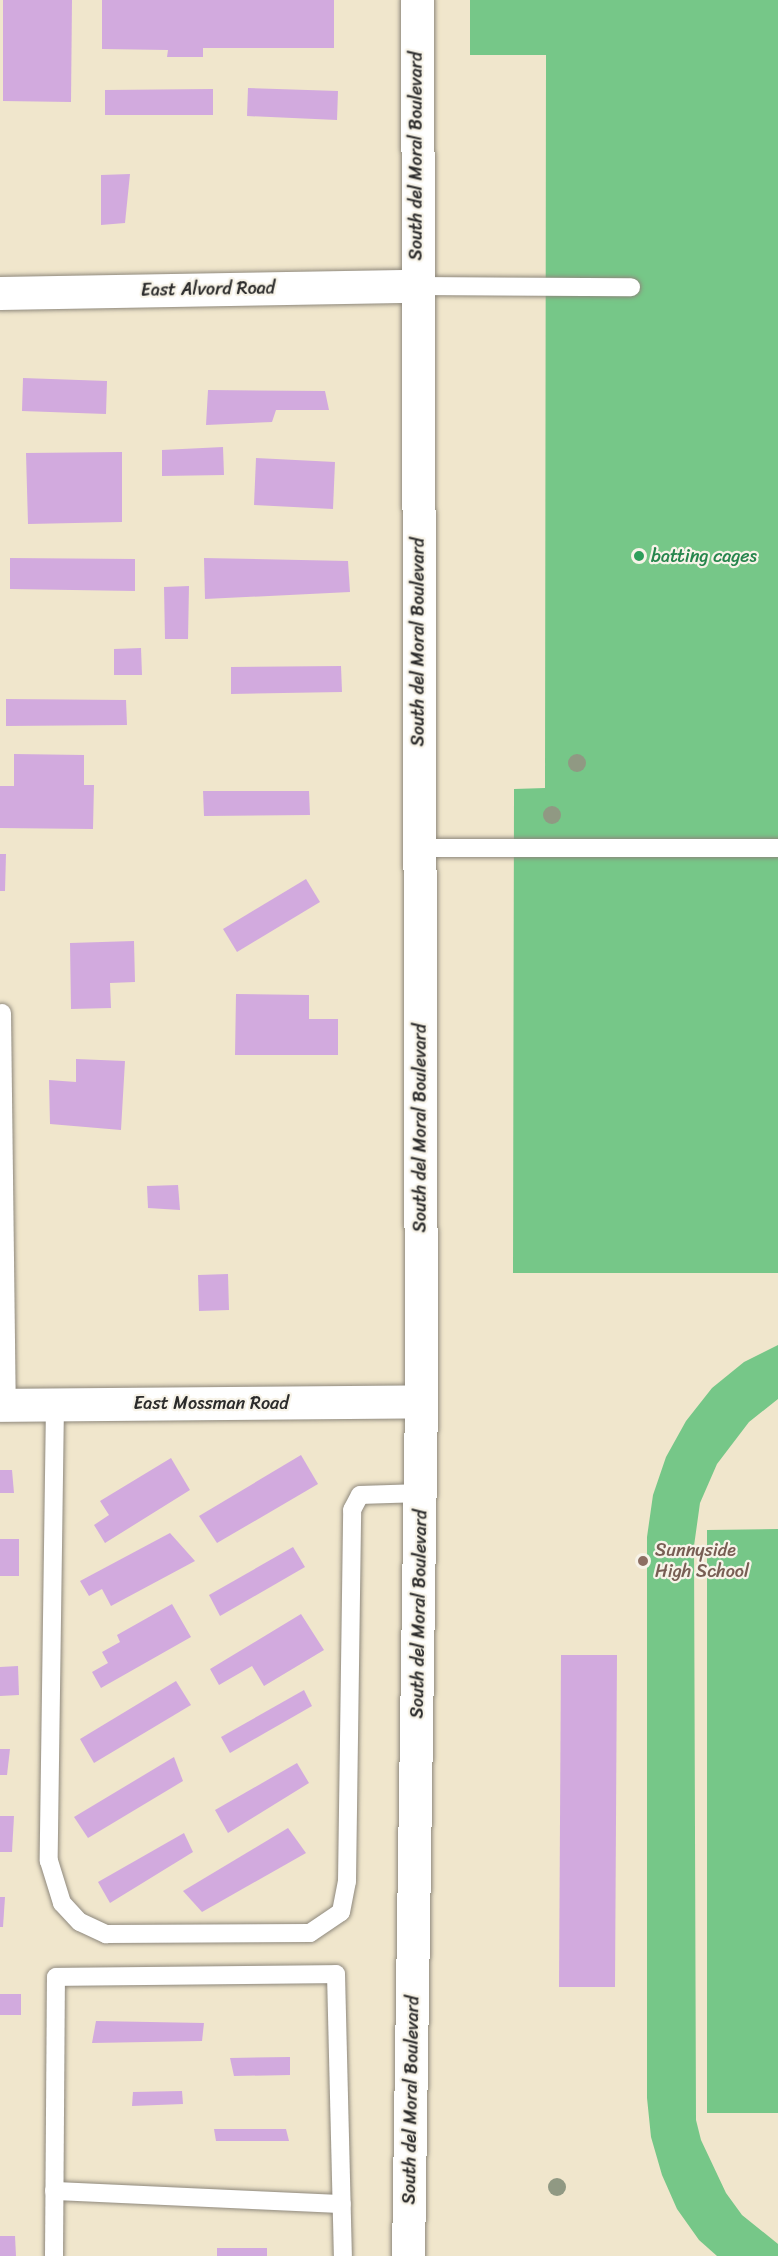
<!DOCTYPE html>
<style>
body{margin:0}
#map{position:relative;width:778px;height:2256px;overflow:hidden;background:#f0e6cc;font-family:Sriracha,sans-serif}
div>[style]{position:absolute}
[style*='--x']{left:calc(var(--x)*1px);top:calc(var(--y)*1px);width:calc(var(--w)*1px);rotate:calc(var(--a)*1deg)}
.green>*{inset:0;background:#76c788}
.building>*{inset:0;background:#d2aade}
.roads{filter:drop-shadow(0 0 2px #8e887c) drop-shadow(0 0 2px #8e887c)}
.service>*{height:18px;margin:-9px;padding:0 9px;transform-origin:9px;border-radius:9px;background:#fff}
.minor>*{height:33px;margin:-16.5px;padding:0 16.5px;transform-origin:16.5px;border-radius:16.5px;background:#fff}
.trees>*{width:18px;height:18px;margin:-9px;border-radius:50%;background:#909983}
.dots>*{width:16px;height:16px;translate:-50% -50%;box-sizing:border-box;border:3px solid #f7f3e8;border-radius:50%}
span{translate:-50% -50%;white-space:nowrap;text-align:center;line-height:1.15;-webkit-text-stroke:4.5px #f7f3e8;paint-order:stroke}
.street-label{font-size:18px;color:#2b2b2b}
.leisure-label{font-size:18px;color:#27864d}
.left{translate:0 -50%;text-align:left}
.education-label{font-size:18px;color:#785e54}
</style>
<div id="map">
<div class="green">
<i style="clip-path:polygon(470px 0,778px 0,778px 1273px,513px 1273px,514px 789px,545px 788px,546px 55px,470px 55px)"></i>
<i style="clip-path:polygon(778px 1345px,778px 1399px,749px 1422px,717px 1464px,700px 1503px,694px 1546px,696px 2120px,701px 2140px,726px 2193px,742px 2215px,778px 2244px,778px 2256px,717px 2256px,699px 2240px,677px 2209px,662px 2175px,651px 2137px,647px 2098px,647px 1537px,653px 1495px,666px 1457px,686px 1421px,712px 1388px,744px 1362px)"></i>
<i style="clip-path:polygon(778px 1529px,778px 2113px,707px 2113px,707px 1530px)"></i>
</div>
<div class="building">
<i style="clip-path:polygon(3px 0,72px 0,71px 102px,3px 101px)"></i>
<i style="clip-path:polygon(102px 0,334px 0,334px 48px,203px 48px,203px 57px,167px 57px,168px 50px,102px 49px)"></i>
<i style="clip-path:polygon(248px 88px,338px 91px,337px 120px,247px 116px)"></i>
<i style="clip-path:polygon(213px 89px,213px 115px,105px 115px,105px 90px)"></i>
<i style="clip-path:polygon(130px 174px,125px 223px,101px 225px,101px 175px)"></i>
<i style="clip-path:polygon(23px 378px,107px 381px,106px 414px,22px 411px)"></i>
<i style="clip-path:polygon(208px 390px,325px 391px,329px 410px,276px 410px,272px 422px,206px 425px)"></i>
<i style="clip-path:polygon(223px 447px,224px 475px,162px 476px,162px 450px)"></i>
<i style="clip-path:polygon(122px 452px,122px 522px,28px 524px,26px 453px)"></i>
<i style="clip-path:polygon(256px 458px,335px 462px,333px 509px,254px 505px)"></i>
<i style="clip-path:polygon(10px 558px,135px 559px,135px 591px,10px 589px)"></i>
<i style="clip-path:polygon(204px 558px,348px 561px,350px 592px,205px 599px)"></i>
<i style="clip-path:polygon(189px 586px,188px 639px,165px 639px,164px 587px)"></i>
<i style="clip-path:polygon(141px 648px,142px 675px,114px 675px,114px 649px)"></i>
<i style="clip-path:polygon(341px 666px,342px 692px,231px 694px,231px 667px)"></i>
<i style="clip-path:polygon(6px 699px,126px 700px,127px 725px,6px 726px)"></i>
<i style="clip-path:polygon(14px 754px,84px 755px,84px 785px,94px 785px,93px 829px,0 828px,0 786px,14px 786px)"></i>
<i style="clip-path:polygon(203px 791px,309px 791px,310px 815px,204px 816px)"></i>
<i style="clip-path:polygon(0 854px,6px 854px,5px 891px,0 891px)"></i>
<i style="clip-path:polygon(306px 879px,320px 902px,237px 952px,223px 929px)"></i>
<i style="clip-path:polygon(134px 941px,135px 982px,110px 983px,111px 1008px,71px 1009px,70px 943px)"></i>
<i style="clip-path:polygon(236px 994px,309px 995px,309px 1019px,338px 1019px,338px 1055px,235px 1055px)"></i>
<i style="clip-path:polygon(76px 1059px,125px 1061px,121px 1130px,50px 1124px,49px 1080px,76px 1082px)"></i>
<i style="clip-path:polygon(178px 1185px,180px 1210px,148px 1208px,147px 1186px)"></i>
<i style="clip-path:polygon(228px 1274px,229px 1310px,199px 1311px,198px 1275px)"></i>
<i style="clip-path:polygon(301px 1455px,318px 1484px,217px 1543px,199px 1516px)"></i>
<i style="clip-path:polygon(171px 1458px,190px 1490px,105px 1543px,94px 1525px,109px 1515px,100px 1501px)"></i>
<i style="clip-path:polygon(0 1470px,12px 1470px,14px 1493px,0 1493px)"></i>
<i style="clip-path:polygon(170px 1533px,195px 1561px,111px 1606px,102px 1589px,89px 1596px,80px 1581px)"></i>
<i style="clip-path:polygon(0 1539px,19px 1539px,19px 1576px,0 1576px)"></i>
<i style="clip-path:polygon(293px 1547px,305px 1567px,220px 1616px,209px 1595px)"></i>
<i style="clip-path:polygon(172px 1604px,191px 1637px,101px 1688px,92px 1672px,108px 1663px,102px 1652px,120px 1642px,117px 1635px)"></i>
<i style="clip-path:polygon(301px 1614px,324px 1650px,264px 1686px,252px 1666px,219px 1685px,210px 1669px)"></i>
<i style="clip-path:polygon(561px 1655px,617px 1655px,615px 1987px,559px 1987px)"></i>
<i style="clip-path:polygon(18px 1666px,19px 1695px,0 1696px,0 1667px)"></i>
<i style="clip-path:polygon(176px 1681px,191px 1705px,94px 1763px,80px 1739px)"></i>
<i style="clip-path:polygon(304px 1690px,312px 1706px,230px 1753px,221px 1737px)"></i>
<i style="clip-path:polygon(0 1749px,10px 1749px,7px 1775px,0 1775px)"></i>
<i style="clip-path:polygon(174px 1757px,183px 1781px,88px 1838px,74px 1817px)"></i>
<i style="clip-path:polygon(297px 1763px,309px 1783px,228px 1833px,215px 1810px)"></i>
<i style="clip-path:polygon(0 1816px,14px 1816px,12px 1852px,0 1852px)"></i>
<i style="clip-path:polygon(288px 1828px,306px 1853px,202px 1912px,183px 1891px)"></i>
<i style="clip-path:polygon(184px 1833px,193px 1852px,110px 1903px,98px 1882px)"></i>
<i style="clip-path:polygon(0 1897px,5px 1897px,3px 1927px,0 1927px)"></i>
<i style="clip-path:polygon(0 1994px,21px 1994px,21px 2015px,0 2015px)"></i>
<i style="clip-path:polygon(96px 2021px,204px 2023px,202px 2041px,92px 2043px)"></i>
<i style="clip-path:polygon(290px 2057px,290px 2075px,234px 2076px,230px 2058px)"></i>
<i style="clip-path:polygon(182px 2091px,183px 2104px,132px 2106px,133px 2092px)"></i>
<i style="clip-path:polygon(214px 2129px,286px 2129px,289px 2141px,216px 2141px)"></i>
<i style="clip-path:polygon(0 2236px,15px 2236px,16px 2256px,0 2256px)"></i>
<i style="clip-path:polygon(217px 2248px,267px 2248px,267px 2256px,217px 2256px)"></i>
</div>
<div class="roads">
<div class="service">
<i style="--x:416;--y:286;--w:215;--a:0.3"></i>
<i style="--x:419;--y:848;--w:359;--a:0"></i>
<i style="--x:2;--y:1013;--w:392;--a:89.3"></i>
<i style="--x:55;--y:1404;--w:457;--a:90.8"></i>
<i style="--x:49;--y:1861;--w:44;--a:72.8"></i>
<i style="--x:62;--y:1903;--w:26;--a:47"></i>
<i style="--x:80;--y:1922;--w:29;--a:25"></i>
<i style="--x:106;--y:1934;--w:204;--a:-0.3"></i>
<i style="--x:310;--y:1933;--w:37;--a:-34"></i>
<i style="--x:341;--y:1912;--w:32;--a:-79"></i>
<i style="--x:347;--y:1881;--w:371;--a:-89.2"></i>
<i style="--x:352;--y:1510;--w:17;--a:-62"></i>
<i style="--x:360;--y:1495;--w:61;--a:-1.9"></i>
<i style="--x:54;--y:2191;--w:288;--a:2.6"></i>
<i style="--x:54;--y:2256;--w:279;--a:-89.6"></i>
<i style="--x:56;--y:1977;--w:280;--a:-0.6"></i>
<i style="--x:336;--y:1974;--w:282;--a:88.6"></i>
</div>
<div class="minor">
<i style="--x:0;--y:293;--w:416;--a:-1"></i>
<i style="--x:0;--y:1405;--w:421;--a:-0.5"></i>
<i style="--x:408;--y:2256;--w:855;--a:-89.13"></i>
<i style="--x:421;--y:1401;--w:1401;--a:-90.16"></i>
</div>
</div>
<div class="trees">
<i style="left:577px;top:763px"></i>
<i style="left:552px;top:815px"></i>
<i style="left:557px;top:2187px"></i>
</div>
<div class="dots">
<i style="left:639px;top:556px;background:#2e9e5b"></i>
<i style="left:643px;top:1561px;background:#8d6e63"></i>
</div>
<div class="street-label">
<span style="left:416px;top:156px;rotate:-90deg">South del Moral Boulevard</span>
<span style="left:208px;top:289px;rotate:-1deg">East Alvord Road</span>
<span style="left:418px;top:642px;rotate:-90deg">South del Moral Boulevard</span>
<span style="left:420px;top:1128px;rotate:-90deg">South del Moral Boulevard</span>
<span style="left:211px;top:1403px">East Mossman Road</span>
<span style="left:419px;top:1614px;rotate:-89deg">South del Moral Boulevard</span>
<span style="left:411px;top:2100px;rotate:-89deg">South del Moral Boulevard</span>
</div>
<div class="leisure-label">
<span class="left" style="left:651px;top:556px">batting cages</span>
</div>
<div class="education-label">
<span class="left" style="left:655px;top:1561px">Sunnyside<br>High School</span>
</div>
</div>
